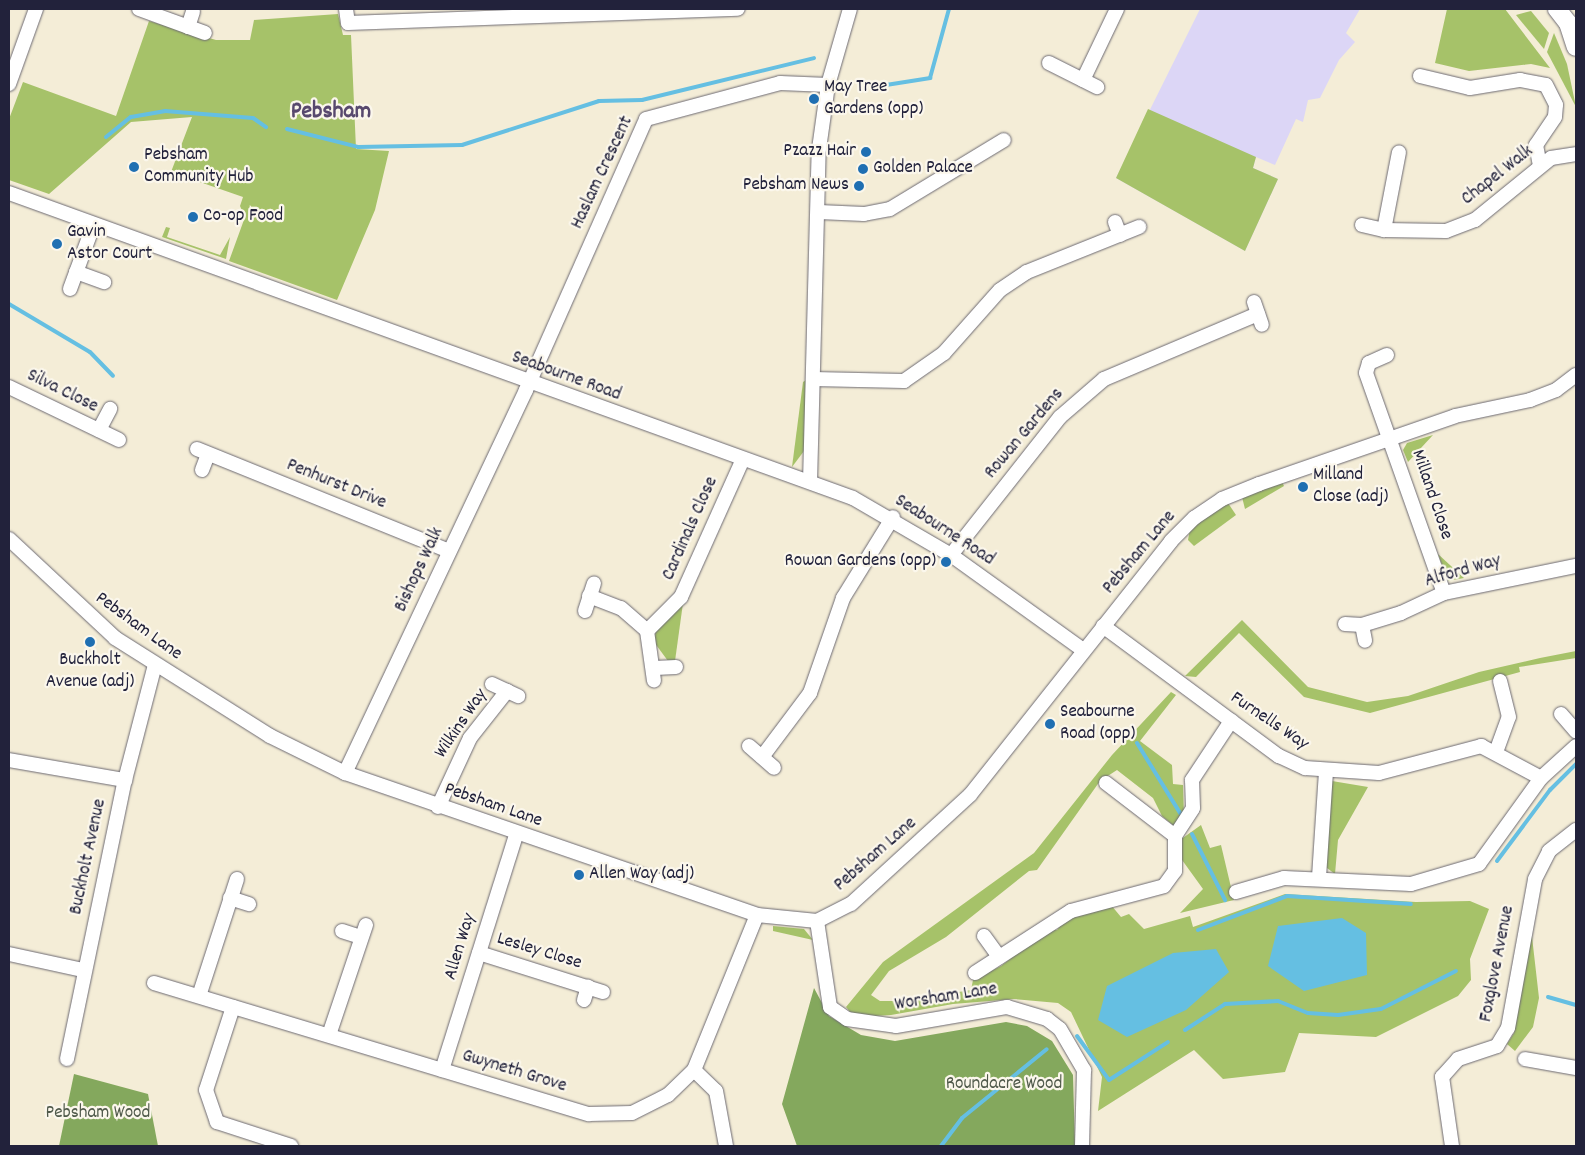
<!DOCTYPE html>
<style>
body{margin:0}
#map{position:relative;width:1585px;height:1155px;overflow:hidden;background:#f4edd7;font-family:Dekko,sans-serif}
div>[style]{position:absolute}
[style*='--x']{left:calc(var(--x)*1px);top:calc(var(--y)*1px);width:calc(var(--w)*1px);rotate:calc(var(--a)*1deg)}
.built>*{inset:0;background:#dcd6f6}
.green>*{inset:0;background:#a6c269}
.forest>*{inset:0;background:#84a85d}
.water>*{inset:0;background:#65bfe2}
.stream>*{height:4px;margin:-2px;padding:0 2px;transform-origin:2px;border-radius:2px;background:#65bfe2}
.roads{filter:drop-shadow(0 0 1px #6c6972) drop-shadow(0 0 1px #6c6972)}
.minor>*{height:14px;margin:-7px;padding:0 7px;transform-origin:7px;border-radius:7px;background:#fff}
.major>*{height:18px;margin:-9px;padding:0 9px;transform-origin:9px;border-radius:9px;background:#fff}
.dots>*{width:14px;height:14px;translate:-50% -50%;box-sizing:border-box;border:2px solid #fbf7ec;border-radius:50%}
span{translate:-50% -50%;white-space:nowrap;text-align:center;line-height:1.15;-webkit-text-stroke:4.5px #fbf7ec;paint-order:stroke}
.poi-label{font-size:19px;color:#22223b}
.left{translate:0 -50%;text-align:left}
.right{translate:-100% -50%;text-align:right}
.street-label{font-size:19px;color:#22223b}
.park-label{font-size:19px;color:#505a4b}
.district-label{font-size:24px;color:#58496e;font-weight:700}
.frame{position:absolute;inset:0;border:10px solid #22223b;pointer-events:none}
</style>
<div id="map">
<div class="built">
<i style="clip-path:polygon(1200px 9px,1360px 9px,1346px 33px,1355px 42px,1339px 60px,1320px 98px,1308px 100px,1303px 122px,1296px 119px,1275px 165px,1256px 157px,1253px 168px,1278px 179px,1245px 251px,1116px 178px)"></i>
</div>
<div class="green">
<i style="clip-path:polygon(1447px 9px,1505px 9px,1550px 68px,1531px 64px,1469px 71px,1435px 63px)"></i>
<i style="clip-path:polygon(1531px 11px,1549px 33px,1544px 49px,1516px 15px)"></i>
<i style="clip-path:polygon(338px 14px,343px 35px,351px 35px,356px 149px,389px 151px,375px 210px,337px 300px,229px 261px,245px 217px,240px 206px,243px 197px,171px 172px,192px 117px,131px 122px,49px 194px,9px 180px,9px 119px,23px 82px,116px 116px,149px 21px,216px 40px,250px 40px,254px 20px)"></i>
<i style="clip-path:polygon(1554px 33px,1567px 64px,1576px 107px,1547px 52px)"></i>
<i style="clip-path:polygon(1148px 109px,1256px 157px,1253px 168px,1278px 179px,1245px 251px,1116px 178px)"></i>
<i style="clip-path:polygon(166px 227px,170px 228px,167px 237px,220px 255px,230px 237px,226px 259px,162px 237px)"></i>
<i style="clip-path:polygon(806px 380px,804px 451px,792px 467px,803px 382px)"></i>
<i style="clip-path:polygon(1433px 435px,1408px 462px,1403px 450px,1407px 443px)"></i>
<i style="clip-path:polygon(1282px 482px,1284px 486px,1245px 509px,1242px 497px)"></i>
<i style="clip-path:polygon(1228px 503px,1236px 515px,1194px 546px,1188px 540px,1190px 529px)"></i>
<i style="clip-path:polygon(1438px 554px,1464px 578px,1448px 581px)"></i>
<i style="clip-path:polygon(683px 603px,675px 661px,668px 661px,654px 642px,656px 630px)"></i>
<i style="clip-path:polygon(1242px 620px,1308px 687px,1367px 702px,1408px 696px,1479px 672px,1540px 658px,1576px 651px,1576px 658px,1519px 667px,1520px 672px,1370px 713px,1304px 697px,1239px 633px,1196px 677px,1185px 676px)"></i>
<i style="clip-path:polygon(1171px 692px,1176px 695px,1140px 741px,1172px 765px,1173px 784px,1183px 785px,1184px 816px,1175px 827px,1162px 816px,1153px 798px,1117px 770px,1100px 781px,1037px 870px,1029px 871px,946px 937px,889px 971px,871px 995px,880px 1001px,902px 1001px,971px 990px,973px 980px,1001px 966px,1047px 930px,1057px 930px,1064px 921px,1098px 908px,1111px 905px,1121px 917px,1129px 914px,1144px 929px,1190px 916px,1193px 927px,1285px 894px,1416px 902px,1470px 901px,1489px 909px,1470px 959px,1471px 980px,1458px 996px,1376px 1037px,1299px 1033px,1285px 1072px,1223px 1079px,1194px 1050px,1098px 1111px,1102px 1077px,1071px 1012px,1058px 1003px,1014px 999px,953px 1004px,891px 1015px,858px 1017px,851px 1013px,846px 1007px,883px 962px,1034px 853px,1112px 755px)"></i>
<i style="clip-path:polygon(1332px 781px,1368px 787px,1338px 840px,1335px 874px,1323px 865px)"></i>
<i style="clip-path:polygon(1201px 825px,1210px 848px,1221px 845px,1234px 900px,1180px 913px,1203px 889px,1177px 853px,1180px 840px)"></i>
<i style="clip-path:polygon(773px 926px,804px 929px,813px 940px,773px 931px)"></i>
<i style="clip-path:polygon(1531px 928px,1539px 998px,1533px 1027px,1515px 1051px,1507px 1044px,1514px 1033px)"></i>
</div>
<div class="forest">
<i style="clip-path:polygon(814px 988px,829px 1016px,861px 1035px,895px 1041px,1006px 1022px,1027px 1026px,1052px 1041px,1073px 1075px,1075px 1146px,797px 1146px,782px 1104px)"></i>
<i style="clip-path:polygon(74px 1074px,148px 1094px,158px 1146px,59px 1146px)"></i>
</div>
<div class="water">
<i style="clip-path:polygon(1342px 918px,1366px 933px,1367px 975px,1304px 991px,1268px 966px,1278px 926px)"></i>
<i style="clip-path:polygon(1216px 949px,1229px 972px,1186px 1010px,1127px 1037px,1098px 1020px,1107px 986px,1173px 953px)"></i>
</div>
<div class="stream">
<i style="--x:886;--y:85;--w:45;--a:-9"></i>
<i style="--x:930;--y:78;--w:72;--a:-74.6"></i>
<i style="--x:287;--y:129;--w:73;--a:14.2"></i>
<i style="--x:358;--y:147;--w:104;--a:-1.1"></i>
<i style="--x:462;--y:145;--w:144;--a:-17.8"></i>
<i style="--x:599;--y:101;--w:43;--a:-1.3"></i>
<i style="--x:642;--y:100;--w:177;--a:-13.7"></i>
<i style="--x:106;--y:137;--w:32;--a:-39"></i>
<i style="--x:131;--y:117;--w:35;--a:-10"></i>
<i style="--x:165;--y:111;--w:88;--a:4.5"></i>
<i style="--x:253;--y:118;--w:16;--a:35"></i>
<i style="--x:9;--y:304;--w:94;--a:30.7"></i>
<i style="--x:90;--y:352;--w:33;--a:46"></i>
<i style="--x:1137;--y:743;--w:82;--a:58.4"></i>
<i style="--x:1192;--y:834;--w:74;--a:63.4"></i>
<i style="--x:1497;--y:861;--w:89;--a:-53.3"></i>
<i style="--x:1550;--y:790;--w:37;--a:-45"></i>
<i style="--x:1198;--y:930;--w:95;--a:-20.9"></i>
<i style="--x:1287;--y:896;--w:124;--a:3.7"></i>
<i style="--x:1548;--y:997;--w:29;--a:16"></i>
<i style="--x:1185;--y:1030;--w:48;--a:-33"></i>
<i style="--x:1225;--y:1004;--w:53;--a:-3.2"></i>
<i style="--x:1278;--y:1001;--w:32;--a:22"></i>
<i style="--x:1308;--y:1013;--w:30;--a:4"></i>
<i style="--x:1338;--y:1015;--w:43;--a:-7.9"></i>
<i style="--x:1381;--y:1009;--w:84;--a:-26.9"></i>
<i style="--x:1077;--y:1036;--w:54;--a:54"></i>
<i style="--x:1109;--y:1080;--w:70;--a:-32.8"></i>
<i style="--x:941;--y:1146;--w:35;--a:-53"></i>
<i style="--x:962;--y:1118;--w:109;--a:-39.1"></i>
</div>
<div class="roads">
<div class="minor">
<i style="--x:139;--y:9;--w:70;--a:20"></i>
<i style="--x:346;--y:9;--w:14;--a:82"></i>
<i style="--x:348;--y:23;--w:390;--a:-2.1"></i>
<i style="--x:188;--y:27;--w:16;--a:-72"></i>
<i style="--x:1049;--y:63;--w:54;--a:26.6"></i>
<i style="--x:1420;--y:76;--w:51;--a:13.5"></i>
<i style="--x:1470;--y:88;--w:51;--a:-9.1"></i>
<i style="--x:1520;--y:80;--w:26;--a:11"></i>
<i style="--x:1546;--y:85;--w:22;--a:63"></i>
<i style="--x:1556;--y:105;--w:12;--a:95"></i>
<i style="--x:1555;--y:117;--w:34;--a:124"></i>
<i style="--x:1536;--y:145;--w:20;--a:79"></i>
<i style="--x:1083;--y:80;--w:79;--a:-64.4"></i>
<i style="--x:9;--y:84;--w:80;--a:-70.2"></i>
<i style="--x:9;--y:193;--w:897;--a:19.87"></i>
<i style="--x:853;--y:498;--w:113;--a:30.2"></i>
<i style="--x:951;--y:555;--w:163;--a:35.7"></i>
<i style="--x:819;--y:212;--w:45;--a:2.5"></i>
<i style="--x:864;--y:214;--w:26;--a:-11"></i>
<i style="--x:890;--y:209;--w:133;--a:-31.2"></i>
<i style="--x:1115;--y:222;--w:14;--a:69"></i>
<i style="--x:1362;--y:225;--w:23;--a:13"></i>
<i style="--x:1384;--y:230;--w:79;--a:-79.1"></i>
<i style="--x:1384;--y:230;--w:62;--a:0.9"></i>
<i style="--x:1446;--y:231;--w:31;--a:-21"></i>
<i style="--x:1475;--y:220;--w:98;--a:-39.2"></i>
<i style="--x:1551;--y:158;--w:25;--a:-9"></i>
<i style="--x:76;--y:272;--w:30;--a:20"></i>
<i style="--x:70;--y:289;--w:67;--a:-69.9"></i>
<i style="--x:1254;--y:302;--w:24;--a:71"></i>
<i style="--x:1387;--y:355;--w:20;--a:156"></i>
<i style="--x:1369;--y:363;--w:10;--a:107"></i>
<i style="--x:1366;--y:373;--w:233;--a:70.5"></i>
<i style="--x:813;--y:379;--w:91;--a:1.3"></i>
<i style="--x:904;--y:381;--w:49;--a:-35"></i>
<i style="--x:944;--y:353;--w:84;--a:-48.4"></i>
<i style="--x:1000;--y:290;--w:32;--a:-34"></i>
<i style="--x:1027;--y:272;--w:121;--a:-21.9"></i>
<i style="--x:9;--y:387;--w:122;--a:25.7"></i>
<i style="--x:99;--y:430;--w:24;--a:-62"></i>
<i style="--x:197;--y:449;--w:272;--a:22"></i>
<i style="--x:202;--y:470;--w:17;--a:-69"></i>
<i style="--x:810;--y:482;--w:333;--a:-88.5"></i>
<i style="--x:819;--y:149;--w:65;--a:-82"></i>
<i style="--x:828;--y:85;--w:79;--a:-73.9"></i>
<i style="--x:9;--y:539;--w:145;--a:43"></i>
<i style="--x:115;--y:638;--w:183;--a:32.3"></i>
<i style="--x:270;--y:736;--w:84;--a:26.3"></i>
<i style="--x:345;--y:773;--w:436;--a:19"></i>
<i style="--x:757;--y:915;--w:60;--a:5.7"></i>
<i style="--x:817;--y:921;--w:38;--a:-27"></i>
<i style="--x:851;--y:904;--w:161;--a:-42.5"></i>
<i style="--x:970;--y:795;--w:324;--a:-51.6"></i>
<i style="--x:1171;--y:541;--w:33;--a:-45"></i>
<i style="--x:1194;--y:518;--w:34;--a:-34"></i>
<i style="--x:1222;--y:499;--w:40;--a:-22"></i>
<i style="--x:1259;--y:484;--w:207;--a:-19.1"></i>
<i style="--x:1455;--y:416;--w:77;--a:-12"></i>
<i style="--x:1530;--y:400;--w:28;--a:-21"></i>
<i style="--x:1556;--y:390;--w:25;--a:-37"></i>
<i style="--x:951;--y:555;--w:176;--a:-51.7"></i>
<i style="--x:1060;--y:417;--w:58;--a:-40.8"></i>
<i style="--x:1104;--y:379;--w:167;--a:-22.9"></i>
<i style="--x:589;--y:596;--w:34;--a:21"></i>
<i style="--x:621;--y:608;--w:35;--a:41"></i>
<i style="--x:647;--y:631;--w:50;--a:82"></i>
<i style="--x:585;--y:611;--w:29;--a:-72"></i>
<i style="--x:1345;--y:624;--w:17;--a:3"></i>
<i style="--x:1362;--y:625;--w:41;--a:-17.1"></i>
<i style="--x:1401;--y:613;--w:47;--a:-24.9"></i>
<i style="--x:1444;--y:593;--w:135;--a:-11.6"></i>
<i style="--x:1362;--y:625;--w:16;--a:79"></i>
<i style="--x:1103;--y:626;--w:219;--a:36.5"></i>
<i style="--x:1279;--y:756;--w:29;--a:25"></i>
<i style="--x:1305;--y:768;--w:74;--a:3.9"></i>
<i style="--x:1379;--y:773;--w:106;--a:-14.8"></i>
<i style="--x:1481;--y:746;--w:68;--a:28.1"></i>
<i style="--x:1541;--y:778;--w:47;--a:-42.4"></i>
<i style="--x:647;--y:631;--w:48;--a:-45"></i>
<i style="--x:681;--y:597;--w:149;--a:-65.8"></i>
<i style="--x:655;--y:668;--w:21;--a:-3"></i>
<i style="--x:492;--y:684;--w:29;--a:25"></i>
<i style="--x:1561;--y:714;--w:23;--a:49"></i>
<i style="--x:749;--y:746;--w:33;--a:41"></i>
<i style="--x:1496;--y:752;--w:37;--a:-70"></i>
<i style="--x:1509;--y:717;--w:37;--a:-104"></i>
<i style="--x:762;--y:757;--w:80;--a:-53.1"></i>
<i style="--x:810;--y:693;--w:101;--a:-70.8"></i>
<i style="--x:843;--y:598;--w:95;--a:-58.3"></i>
<i style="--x:9;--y:760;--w:118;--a:9.8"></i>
<i style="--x:345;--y:773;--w:424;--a:-64.7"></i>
<i style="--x:526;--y:390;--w:296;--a:-66.1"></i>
<i style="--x:646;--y:119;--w:139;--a:-15"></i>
<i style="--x:780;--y:83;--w:48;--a:2.4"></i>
<i style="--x:1106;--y:783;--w:87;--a:37.5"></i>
<i style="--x:438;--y:807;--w:76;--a:-65.1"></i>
<i style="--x:470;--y:738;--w:60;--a:-51.8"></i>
<i style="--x:1319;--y:877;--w:106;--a:-86.2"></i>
<i style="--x:1236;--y:892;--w:50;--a:-16.3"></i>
<i style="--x:1284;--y:878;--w:127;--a:2.7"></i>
<i style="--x:1411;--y:884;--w:71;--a:-16.4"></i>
<i style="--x:1479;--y:864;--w:106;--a:-54.2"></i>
<i style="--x:230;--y:898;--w:20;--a:18"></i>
<i style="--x:817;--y:921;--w:87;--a:81.4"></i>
<i style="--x:830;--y:1007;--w:21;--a:35"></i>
<i style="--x:847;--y:1019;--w:49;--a:8.1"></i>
<i style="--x:896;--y:1026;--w:113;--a:-9.7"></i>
<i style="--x:1007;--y:1007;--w:42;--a:16.7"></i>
<i style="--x:1047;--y:1019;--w:16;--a:38"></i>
<i style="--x:1060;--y:1029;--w:48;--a:59.7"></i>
<i style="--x:1084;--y:1070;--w:76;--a:91.5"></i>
<i style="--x:342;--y:931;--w:20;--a:18"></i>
<i style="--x:984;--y:936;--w:26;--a:54"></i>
<i style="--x:479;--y:953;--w:130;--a:17.5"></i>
<i style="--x:9;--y:954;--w:76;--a:12.2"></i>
<i style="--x:975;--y:973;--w:114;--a:-32.9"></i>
<i style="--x:1071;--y:911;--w:96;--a:-15"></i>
<i style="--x:1164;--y:886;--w:19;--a:-54"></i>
<i style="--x:1175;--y:871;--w:35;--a:-90"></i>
<i style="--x:1175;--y:836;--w:33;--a:-57"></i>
<i style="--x:1193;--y:808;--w:28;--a:-92"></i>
<i style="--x:1192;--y:780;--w:71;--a:-56.5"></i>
<i style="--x:154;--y:983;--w:454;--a:16.8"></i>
<i style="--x:589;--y:1114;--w:43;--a:-1.3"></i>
<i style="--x:632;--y:1113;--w:40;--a:-26.6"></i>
<i style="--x:668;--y:1095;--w:36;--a:-44"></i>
<i style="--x:694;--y:1070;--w:167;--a:-67.9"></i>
<i style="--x:199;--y:996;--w:123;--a:-72"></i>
<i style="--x:584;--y:1000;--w:14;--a:-73"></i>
<i style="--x:233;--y:1007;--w:87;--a:108"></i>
<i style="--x:206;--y:1090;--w:34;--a:71"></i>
<i style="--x:217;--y:1122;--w:78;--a:18"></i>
<i style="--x:329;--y:1035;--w:116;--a:-71.4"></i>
<i style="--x:67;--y:1059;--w:285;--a:-78.3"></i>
<i style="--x:125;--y:780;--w:119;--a:-75.4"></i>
<i style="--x:1525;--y:1059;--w:52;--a:10"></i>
<i style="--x:442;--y:1070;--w:246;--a:-72.5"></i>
<i style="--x:694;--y:1070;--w:30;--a:44"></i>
<i style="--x:716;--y:1091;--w:56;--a:79.7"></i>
<i style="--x:1452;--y:1146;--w:70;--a:-98.2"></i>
<i style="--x:1442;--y:1077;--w:24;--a:-48"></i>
<i style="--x:1458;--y:1059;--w:41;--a:-18.4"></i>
<i style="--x:1497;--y:1046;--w:21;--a:-59"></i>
<i style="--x:1508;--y:1028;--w:151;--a:-79.7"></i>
<i style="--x:1535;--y:879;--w:31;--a:-63"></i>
<i style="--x:1549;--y:851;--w:34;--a:-38"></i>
</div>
<div class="major">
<i style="--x:1557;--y:9;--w:18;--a:52"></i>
<i style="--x:1568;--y:23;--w:25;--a:72"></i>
</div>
</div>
<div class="dots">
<i style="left:814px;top:99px;background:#1f6fb2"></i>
<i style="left:866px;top:152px;background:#1f6fb2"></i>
<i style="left:134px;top:167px;background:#1f6fb2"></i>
<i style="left:863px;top:169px;background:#1f6fb2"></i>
<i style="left:859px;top:186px;background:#1f6fb2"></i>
<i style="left:193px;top:217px;background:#1f6fb2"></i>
<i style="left:57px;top:244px;background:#1f6fb2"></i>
<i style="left:1303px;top:487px;background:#1f6fb2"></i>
<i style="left:946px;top:562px;background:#1f6fb2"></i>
<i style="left:90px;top:642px;background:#1f6fb2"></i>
<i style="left:1050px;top:724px;background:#1f6fb2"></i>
<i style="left:579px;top:875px;background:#1f6fb2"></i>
</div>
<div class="poi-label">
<span class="left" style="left:824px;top:99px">May Tree<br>Gardens (opp)</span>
<span class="right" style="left:856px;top:152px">Pzazz Hair</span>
<span class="left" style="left:144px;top:167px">Pebsham<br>Community Hub</span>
<span class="left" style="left:873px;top:169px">Golden Palace</span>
<span class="right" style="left:849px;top:186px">Pebsham News</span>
<span class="left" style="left:203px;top:217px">Co-op Food</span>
<span class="left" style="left:67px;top:244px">Gavin<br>Astor Court</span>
<span class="left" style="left:1313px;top:487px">Milland<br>Close (adj)</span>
<span class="right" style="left:936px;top:562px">Rowan Gardens (opp)</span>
<span style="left:90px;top:672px">Buckholt<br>Avenue (adj)</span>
<span class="left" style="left:1060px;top:724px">Seabourne<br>Road (opp)</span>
<span class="left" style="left:589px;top:875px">Allen Way (adj)</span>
</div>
<div class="street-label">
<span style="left:603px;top:173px;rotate:-65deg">Haslam Crescent</span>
<span style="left:1498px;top:176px;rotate:-38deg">Chapel Walk</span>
<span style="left:566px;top:377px;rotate:20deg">Seabourne Road</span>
<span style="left:62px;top:392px;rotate:26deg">Silva Close</span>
<span style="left:1025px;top:434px;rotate:-50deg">Rowan Gardens</span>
<span style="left:336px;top:485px;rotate:22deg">Penhurst Drive</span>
<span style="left:1431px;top:495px;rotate:71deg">Milland Close</span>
<span style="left:691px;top:529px;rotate:-66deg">Cardinals Close</span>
<span style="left:944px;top:531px;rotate:33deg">Seabourne Road</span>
<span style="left:1140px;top:553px;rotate:-50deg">Pebsham Lane</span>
<span style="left:420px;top:570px;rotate:-65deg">Bishops Walk</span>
<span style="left:1463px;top:572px;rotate:-16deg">Alford Way</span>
<span style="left:138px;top:627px;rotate:36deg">Pebsham Lane</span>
<span style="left:1269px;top:722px;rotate:34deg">Furnells Way</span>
<span style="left:462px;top:724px;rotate:-56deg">Wilkins Way</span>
<span style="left:493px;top:806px;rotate:19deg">Pebsham Lane</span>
<span style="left:876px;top:855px;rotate:-41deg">Pebsham Lane</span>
<span style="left:89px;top:857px;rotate:-78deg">Buckholt Avenue</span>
<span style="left:461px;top:947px;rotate:-73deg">Allen Way</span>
<span style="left:539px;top:952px;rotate:17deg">Lesley Close</span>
<span style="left:1498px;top:964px;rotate:-79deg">Foxglove Avenue</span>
<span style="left:946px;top:998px;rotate:-9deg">Worsham Lane</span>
<span style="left:514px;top:1072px;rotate:17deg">Gwyneth Grove</span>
</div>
<div class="park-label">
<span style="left:1004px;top:1085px">Roundacre Wood</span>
<span style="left:98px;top:1114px">Pebsham Wood</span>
</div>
<div class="district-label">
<span style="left:331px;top:113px">Pebsham</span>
</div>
<div class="frame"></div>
</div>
